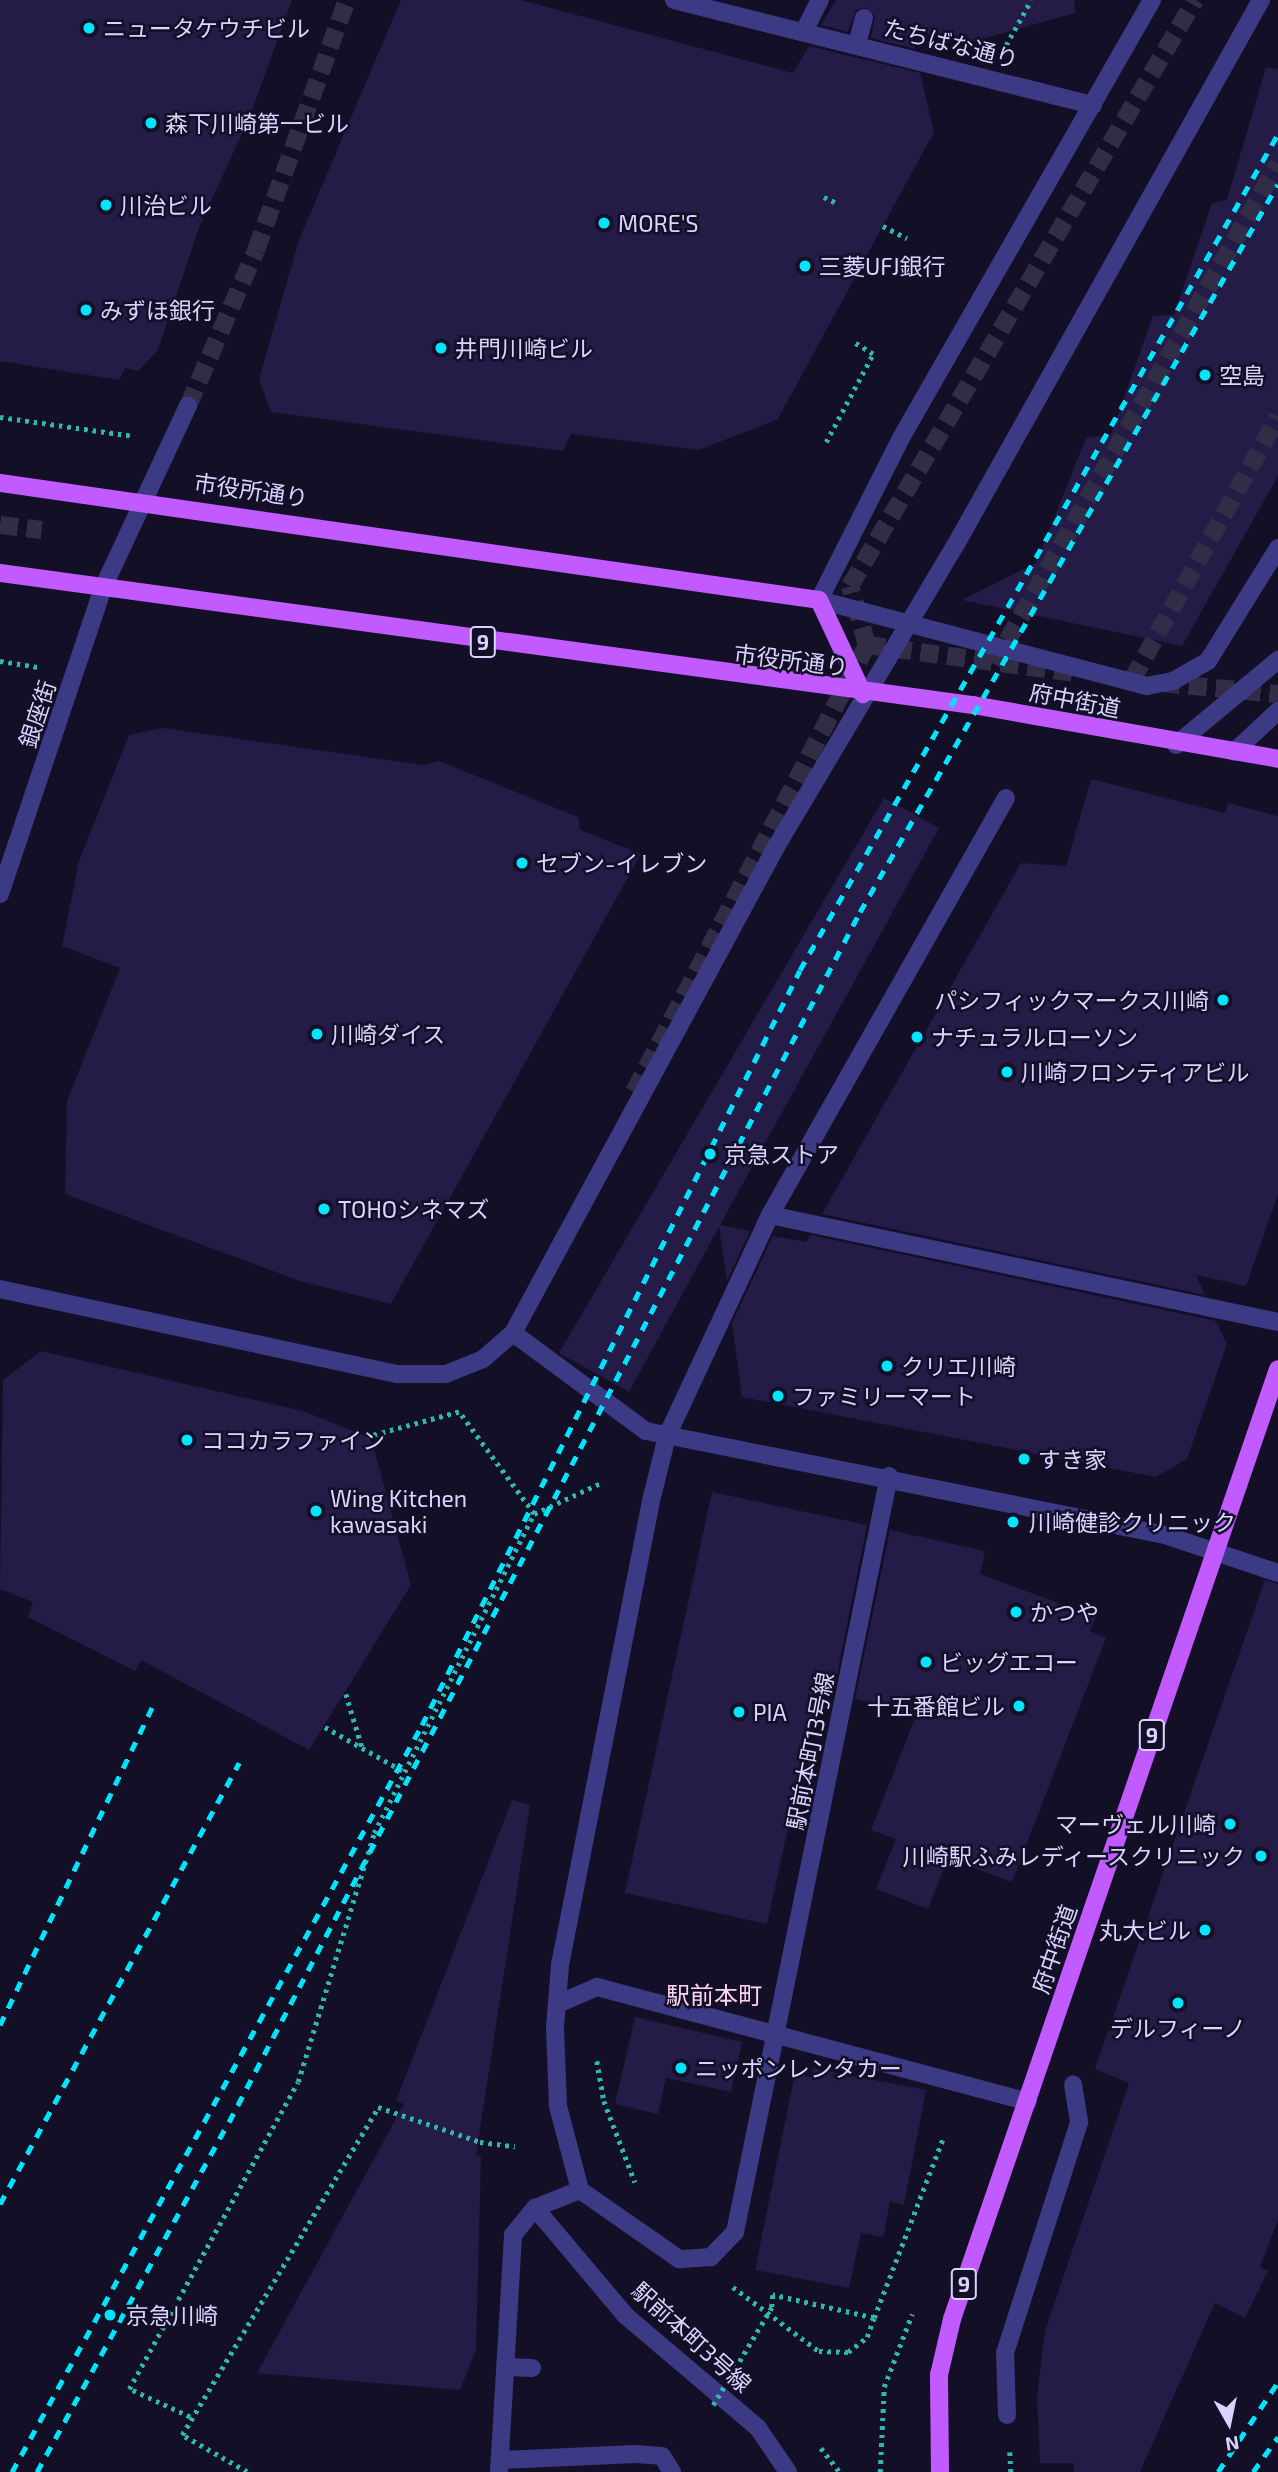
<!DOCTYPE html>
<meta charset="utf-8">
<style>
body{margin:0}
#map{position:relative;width:1278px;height:2472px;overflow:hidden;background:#130f26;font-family:"Exo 2","Noto Sans JP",sans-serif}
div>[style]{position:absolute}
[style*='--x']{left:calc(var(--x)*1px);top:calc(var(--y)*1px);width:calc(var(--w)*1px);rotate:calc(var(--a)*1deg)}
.building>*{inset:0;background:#241b47}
.minor-tunnel>*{height:18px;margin-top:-9px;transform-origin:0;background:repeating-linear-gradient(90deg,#312d47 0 18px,transparent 0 27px)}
.path>*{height:4.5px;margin-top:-2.25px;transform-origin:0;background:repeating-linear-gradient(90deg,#2fb8b0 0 3.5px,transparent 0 8.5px)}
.minor>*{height:18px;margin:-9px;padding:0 9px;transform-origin:9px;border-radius:9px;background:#3d3a85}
.major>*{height:18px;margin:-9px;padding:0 9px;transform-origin:9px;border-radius:9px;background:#c25bff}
.rail>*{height:5px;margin-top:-2.5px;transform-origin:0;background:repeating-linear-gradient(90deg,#00e5ff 0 10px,transparent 0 19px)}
.path-bridge>*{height:4.5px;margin-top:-2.25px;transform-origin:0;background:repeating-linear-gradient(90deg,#2fb8b0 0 3.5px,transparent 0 8.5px)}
.dots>*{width:19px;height:19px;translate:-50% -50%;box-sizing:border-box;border:4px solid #130f26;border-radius:50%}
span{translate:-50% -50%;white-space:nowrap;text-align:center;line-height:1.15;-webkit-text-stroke:5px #130f26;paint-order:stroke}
.shield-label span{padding:2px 5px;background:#130f26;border:2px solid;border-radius:5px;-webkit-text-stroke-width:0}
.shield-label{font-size:21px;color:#d9d4ff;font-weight:700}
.poi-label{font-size:23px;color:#d9d4ff}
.left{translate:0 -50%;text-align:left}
.right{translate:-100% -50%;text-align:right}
.street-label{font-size:23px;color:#d9d4ff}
.neighbourhood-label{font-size:24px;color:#ffd6f0}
.north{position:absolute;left:1194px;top:2388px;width:70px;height:70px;-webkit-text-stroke:5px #130f26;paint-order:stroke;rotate:171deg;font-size:19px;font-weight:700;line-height:28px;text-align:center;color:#d9d4ff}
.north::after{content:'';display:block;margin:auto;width:24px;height:32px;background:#d9d4ff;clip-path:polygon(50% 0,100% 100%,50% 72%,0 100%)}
</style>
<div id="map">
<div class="building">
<i style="clip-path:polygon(0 0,292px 0,250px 116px,200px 225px,158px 350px,138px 371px,125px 368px,119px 380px,0 361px)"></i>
<i style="clip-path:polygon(401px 0,521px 0,793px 73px,809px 46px,920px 73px,934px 132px,778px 419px,699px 450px,571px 434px,563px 451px,271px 412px,259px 379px,299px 240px)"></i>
<i style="clip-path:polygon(836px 0,1074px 0,1075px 13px,968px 43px,910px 30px,915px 49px,871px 38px,875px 16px,866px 7px,856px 10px,848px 32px,821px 25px)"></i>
<i style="clip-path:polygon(1266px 67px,1278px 69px,1278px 476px,1182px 646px,962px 600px,1036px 563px,1086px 438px,1111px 434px,1153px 316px,1174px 315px,1212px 203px,1227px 200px)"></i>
<i style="clip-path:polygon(163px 728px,423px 765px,439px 761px,578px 817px,580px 830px,641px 854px,391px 1304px,300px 1281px,65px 1194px,67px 1101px,120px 968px,62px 946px,79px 861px,129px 735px)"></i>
<i style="clip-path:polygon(1091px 779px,1225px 813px,1228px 803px,1278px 816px,1278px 1194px,1246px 1286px,1196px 1275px,1205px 1295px,822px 1214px,1021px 863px,1066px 866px)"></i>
<i style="clip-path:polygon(884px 798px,939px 828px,720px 1225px,750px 1231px,727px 1281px,719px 1227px,629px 1392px,559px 1353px)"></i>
<i style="clip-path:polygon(811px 1235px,1216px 1321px,1227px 1344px,1187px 1459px,1156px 1477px,742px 1397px,732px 1323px,773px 1236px,806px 1242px)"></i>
<i style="clip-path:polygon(41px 1351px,303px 1411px,371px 1438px,411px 1585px,309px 1750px,141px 1660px,135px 1671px,28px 1617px,33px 1602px,0 1589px,3px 1380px)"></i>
<i style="clip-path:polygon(712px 1492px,867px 1525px,833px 1694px,818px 1691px,767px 1924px,625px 1893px)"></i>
<i style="clip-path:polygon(890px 1530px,985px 1551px,980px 1574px,1096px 1617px,1090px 1631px,1106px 1638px,1012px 1882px,948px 1858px,928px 1909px,876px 1889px,896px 1839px,871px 1830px,917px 1713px,855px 1699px)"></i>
<i style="clip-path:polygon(1265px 1580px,1278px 1584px,1278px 2220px,1260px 2267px,1268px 2271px,1245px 2318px,1215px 2303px,1140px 2472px,1074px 2472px,1074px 2463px,1040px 2463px,1037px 2396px,1045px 2331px,1129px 2083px,1095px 2069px)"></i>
<i style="clip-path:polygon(512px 1800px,530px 1805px,476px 2155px,481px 2156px,476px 2350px,460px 2390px,257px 2373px,404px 2104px,396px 2101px)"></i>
<i style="clip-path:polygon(635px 2017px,742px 2042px,731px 2092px,666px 2078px,658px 2114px,615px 2104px)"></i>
<i style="clip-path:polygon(812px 2068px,926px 2090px,904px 2205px,890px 2202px,883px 2237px,861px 2233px,849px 2288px,755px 2270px,795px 2073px,811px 2077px)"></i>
</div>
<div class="minor-tunnel">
<i style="--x:188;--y:406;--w:170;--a:-66.4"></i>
<i style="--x:256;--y:250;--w:266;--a:-70"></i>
<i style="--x:0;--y:525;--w:42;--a:6.8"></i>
<i style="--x:867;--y:645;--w:61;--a:-106.1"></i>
<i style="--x:850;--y:586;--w:680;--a:-59.51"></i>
<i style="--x:867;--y:645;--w:210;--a:7.7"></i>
<i style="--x:994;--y:664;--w:575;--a:-60.4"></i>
<i style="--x:1132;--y:680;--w:301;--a:-61"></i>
<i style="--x:1162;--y:683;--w:117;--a:5.4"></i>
<i style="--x:634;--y:1092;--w:504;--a:-62.47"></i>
</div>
<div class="path">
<i style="--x:1006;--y:45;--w:51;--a:-60.9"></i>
<i style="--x:824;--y:197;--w:14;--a:25"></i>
<i style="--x:883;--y:226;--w:27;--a:27"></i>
<i style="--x:0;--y:417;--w:135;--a:8.1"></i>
<i style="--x:826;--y:442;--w:100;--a:-61.9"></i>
<i style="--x:873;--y:354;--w:21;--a:-149"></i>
<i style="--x:0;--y:661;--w:39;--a:9"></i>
<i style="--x:534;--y:1514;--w:76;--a:-24.9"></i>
<i style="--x:346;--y:1694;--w:55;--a:73.2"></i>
<i style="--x:325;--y:1727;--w:92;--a:29.4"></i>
<i style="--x:597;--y:2061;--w:41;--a:80.1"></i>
<i style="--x:604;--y:2101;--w:87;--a:69.1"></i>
<i style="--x:733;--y:2287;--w:107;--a:36.7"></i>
<i style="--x:819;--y:2351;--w:29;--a:2"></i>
<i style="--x:848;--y:2352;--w:24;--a:-38"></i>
<i style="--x:867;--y:2337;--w:20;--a:-70"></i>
<i style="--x:874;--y:2318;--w:104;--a:-167.2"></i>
<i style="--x:773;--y:2295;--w:12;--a:95"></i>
<i style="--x:874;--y:2318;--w:193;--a:-69"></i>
<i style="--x:190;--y:2417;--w:67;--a:-155.3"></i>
<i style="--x:129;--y:2389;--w:350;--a:-61.2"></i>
<i style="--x:298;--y:2082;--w:260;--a:-73"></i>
<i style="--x:374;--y:1833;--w:357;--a:-63.4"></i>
<i style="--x:534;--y:1514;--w:127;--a:-126.3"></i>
<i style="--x:459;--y:1412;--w:95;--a:164.8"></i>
<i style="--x:821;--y:2448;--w:31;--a:52"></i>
<i style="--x:1010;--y:2452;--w:20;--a:87"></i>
<i style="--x:247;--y:2472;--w:75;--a:-150.4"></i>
<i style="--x:182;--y:2435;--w:382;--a:-59.1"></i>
<i style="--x:378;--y:2107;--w:108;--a:18.9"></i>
<i style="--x:480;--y:2142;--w:35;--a:7"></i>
<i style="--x:880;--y:2472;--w:85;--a:-87.3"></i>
<i style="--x:884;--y:2387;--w:78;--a:-69"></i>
</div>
<div class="minor">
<i style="--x:674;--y:0;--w:432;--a:14.1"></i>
<i style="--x:1152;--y:0;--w:505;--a:119.82"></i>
<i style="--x:901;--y:438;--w:182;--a:116.8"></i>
<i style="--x:819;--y:600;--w:339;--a:14.7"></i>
<i style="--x:1147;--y:686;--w:26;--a:-11"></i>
<i style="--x:1173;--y:681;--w:40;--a:-29.7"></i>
<i style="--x:1208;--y:661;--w:133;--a:-58.2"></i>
<i style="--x:804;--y:31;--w:35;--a:-63"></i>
<i style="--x:857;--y:44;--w:27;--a:-75"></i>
<i style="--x:1176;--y:745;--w:133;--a:-39.8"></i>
<i style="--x:1234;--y:752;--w:60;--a:-43"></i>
<i style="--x:0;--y:894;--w:323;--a:-71.4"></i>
<i style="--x:103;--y:588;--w:201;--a:-65"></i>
<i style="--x:770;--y:1215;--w:519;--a:11.89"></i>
<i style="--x:0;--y:1289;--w:407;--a:12.1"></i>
<i style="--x:398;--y:1374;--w:48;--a:0"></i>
<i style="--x:446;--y:1374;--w:40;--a:-22"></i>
<i style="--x:483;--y:1359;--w:40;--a:-41"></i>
<i style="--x:513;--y:1333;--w:553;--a:-61.58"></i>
<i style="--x:776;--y:847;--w:350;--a:-59.3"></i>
<i style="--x:955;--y:546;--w:626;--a:-60.73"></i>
<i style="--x:513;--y:1333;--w:165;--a:36.4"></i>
<i style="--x:646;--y:1431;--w:529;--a:11.33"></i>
<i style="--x:1165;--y:1535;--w:119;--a:18.6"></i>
<i style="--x:889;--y:1476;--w:772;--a:101.51"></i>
<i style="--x:735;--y:2232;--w:35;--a:134"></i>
<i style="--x:711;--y:2257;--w:32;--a:176"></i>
<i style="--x:679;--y:2259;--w:121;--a:-145.1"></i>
<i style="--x:580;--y:2190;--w:87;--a:-104.7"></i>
<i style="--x:558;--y:2106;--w:79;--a:-92.2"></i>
<i style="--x:555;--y:2027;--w:62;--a:-85.4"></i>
<i style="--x:560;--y:1965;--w:481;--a:-78.9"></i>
<i style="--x:653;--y:1493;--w:59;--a:-76.2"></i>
<i style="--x:667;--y:1436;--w:244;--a:-65"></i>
<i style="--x:770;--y:1215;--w:479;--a:-60.5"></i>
<i style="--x:558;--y:2004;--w:43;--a:-23.6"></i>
<i style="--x:597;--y:1987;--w:446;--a:14.9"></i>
<i style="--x:535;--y:2208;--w:141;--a:49.9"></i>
<i style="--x:626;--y:2316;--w:173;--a:40.3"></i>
<i style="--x:758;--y:2428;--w:53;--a:55.7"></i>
<i style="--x:506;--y:2367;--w:26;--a:2"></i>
<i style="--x:1007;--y:2415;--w:62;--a:-91.8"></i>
<i style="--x:1005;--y:2353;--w:243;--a:-72.2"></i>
<i style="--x:1079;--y:2122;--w:38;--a:-99"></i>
<i style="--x:501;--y:2460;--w:134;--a:-2.6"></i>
<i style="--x:635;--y:2454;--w:27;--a:4"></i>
<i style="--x:662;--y:2456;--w:19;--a:58"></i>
<i style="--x:499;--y:2472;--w:237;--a:-86.6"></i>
<i style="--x:513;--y:2235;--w:35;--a:-51"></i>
<i style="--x:535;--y:2208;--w:48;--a:-21.8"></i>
</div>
<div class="major">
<i style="--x:0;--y:483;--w:827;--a:8.13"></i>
<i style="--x:819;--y:600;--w:104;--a:64.9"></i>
<i style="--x:0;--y:573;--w:982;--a:7.73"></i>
<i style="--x:973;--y:705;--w:310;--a:10"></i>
<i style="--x:940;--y:2472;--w:97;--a:-90.6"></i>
<i style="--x:939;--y:2375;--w:57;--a:-76.9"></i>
<i style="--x:952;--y:2319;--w:1004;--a:-71.06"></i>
</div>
<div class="rail">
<i style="--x:0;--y:2025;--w:354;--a:-64.4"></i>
<i style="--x:0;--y:2204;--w:502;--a:-61.54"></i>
<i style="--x:12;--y:2472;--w:852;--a:-61.24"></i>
<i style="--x:422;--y:1725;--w:844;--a:-63.4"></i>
<i style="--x:800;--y:970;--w:963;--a:-60.24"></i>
<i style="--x:37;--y:2472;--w:399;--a:-61.3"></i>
<i style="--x:229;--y:2122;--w:1365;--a:-62.46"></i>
<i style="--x:860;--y:912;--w:839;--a:-60.14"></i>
<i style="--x:1218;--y:2472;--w:108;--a:-56.3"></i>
<i style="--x:1253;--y:2472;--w:43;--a:-54.5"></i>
</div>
<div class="path-bridge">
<i style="--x:713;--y:2405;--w:114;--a:-59"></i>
</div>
<div class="dots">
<i style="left:89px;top:28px;background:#00e5ff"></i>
<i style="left:151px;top:123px;background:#00e5ff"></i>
<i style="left:106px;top:205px;background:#00e5ff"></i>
<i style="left:604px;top:223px;background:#00e5ff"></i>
<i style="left:805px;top:266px;background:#00e5ff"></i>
<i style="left:86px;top:310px;background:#00e5ff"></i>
<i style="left:441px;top:348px;background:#00e5ff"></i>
<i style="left:1205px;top:375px;background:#00e5ff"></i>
<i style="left:522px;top:863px;background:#00e5ff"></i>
<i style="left:1223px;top:1000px;background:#00e5ff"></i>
<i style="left:317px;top:1034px;background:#00e5ff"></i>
<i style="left:917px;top:1037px;background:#00e5ff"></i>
<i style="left:1007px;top:1072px;background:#00e5ff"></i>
<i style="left:710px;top:1154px;background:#00e5ff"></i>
<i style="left:324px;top:1209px;background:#00e5ff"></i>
<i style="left:887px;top:1366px;background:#00e5ff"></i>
<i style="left:778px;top:1396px;background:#00e5ff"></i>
<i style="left:187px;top:1440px;background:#00e5ff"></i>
<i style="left:1024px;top:1459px;background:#00e5ff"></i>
<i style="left:316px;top:1511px;background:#00e5ff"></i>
<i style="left:1013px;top:1522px;background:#00e5ff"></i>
<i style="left:1016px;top:1612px;background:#00e5ff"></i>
<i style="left:926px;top:1662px;background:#00e5ff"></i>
<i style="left:1019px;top:1706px;background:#00e5ff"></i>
<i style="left:739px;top:1712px;background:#00e5ff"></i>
<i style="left:1230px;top:1824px;background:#00e5ff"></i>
<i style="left:1261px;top:1856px;background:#00e5ff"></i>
<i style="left:1205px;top:1930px;background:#00e5ff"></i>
<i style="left:1178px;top:2003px;background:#00e5ff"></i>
<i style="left:681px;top:2068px;background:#00e5ff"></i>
<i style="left:110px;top:2315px;background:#00e5ff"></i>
</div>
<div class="shield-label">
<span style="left:483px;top:642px">9</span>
<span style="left:1152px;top:1735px">9</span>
<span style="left:964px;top:2284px">9</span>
</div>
<div class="poi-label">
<span class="left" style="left:103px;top:28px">ニュータケウチビル</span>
<span class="left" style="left:165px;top:123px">森下川崎第一ビル</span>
<span class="left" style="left:120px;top:205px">川治ビル</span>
<span class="left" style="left:618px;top:223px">MORE'S</span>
<span class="left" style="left:819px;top:266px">三菱UFJ銀行</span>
<span class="left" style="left:100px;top:310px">みずほ銀行</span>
<span class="left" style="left:455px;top:348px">井門川崎ビル</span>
<span class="left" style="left:1219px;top:375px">空島</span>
<span class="left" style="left:536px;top:863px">セブン-イレブン</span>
<span class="right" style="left:1209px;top:1000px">パシフィックマークス川崎</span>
<span class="left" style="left:331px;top:1034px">川崎ダイス</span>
<span class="left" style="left:931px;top:1037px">ナチュラルローソン</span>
<span class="left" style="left:1021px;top:1072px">川崎フロンティアビル</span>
<span class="left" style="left:724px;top:1154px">京急ストア</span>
<span class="left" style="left:338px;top:1209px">TOHOシネマズ</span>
<span class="left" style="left:901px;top:1366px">クリエ川崎</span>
<span class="left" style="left:792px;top:1396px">ファミリーマート</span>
<span class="left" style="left:201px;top:1440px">ココカラファイン</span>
<span class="left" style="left:1038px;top:1459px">すき家</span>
<span class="left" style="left:330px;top:1511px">Wing Kitchen<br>kawasaki</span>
<span class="left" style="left:1029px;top:1522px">川崎健診クリニック</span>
<span class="left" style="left:1030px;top:1612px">かつや</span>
<span class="left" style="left:940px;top:1662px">ビッグエコー</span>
<span class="right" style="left:1005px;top:1706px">十五番館ビル</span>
<span class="left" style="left:753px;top:1712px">PIA</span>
<span class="right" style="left:1216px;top:1824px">マーヴェル川崎</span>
<span class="right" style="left:1245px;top:1856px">川崎駅ふみレディースクリニック</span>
<span class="right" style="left:1191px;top:1930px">丸大ビル</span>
<span style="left:1178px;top:2028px">デルフィーノ</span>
<span class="left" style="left:695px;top:2068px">ニッポンレンタカー</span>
<span class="left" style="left:126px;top:2315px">京急川崎</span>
</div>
<div class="street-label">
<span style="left:951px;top:43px;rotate:14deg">たちばな通り</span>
<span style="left:251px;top:490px;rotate:8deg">市役所通り</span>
<span style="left:791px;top:660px;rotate:7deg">市役所通り</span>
<span style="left:1075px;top:700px;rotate:11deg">府中街道</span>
<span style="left:37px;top:714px;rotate:-72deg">銀座街</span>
<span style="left:810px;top:1751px;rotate:-79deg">駅前本町13号線</span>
<span style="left:1054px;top:1949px;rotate:-71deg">府中街道</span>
<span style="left:692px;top:2337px;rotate:42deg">駅前本町3号線</span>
</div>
<div class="neighbourhood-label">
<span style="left:714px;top:1995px">駅前本町</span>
</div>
<div class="north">N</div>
</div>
